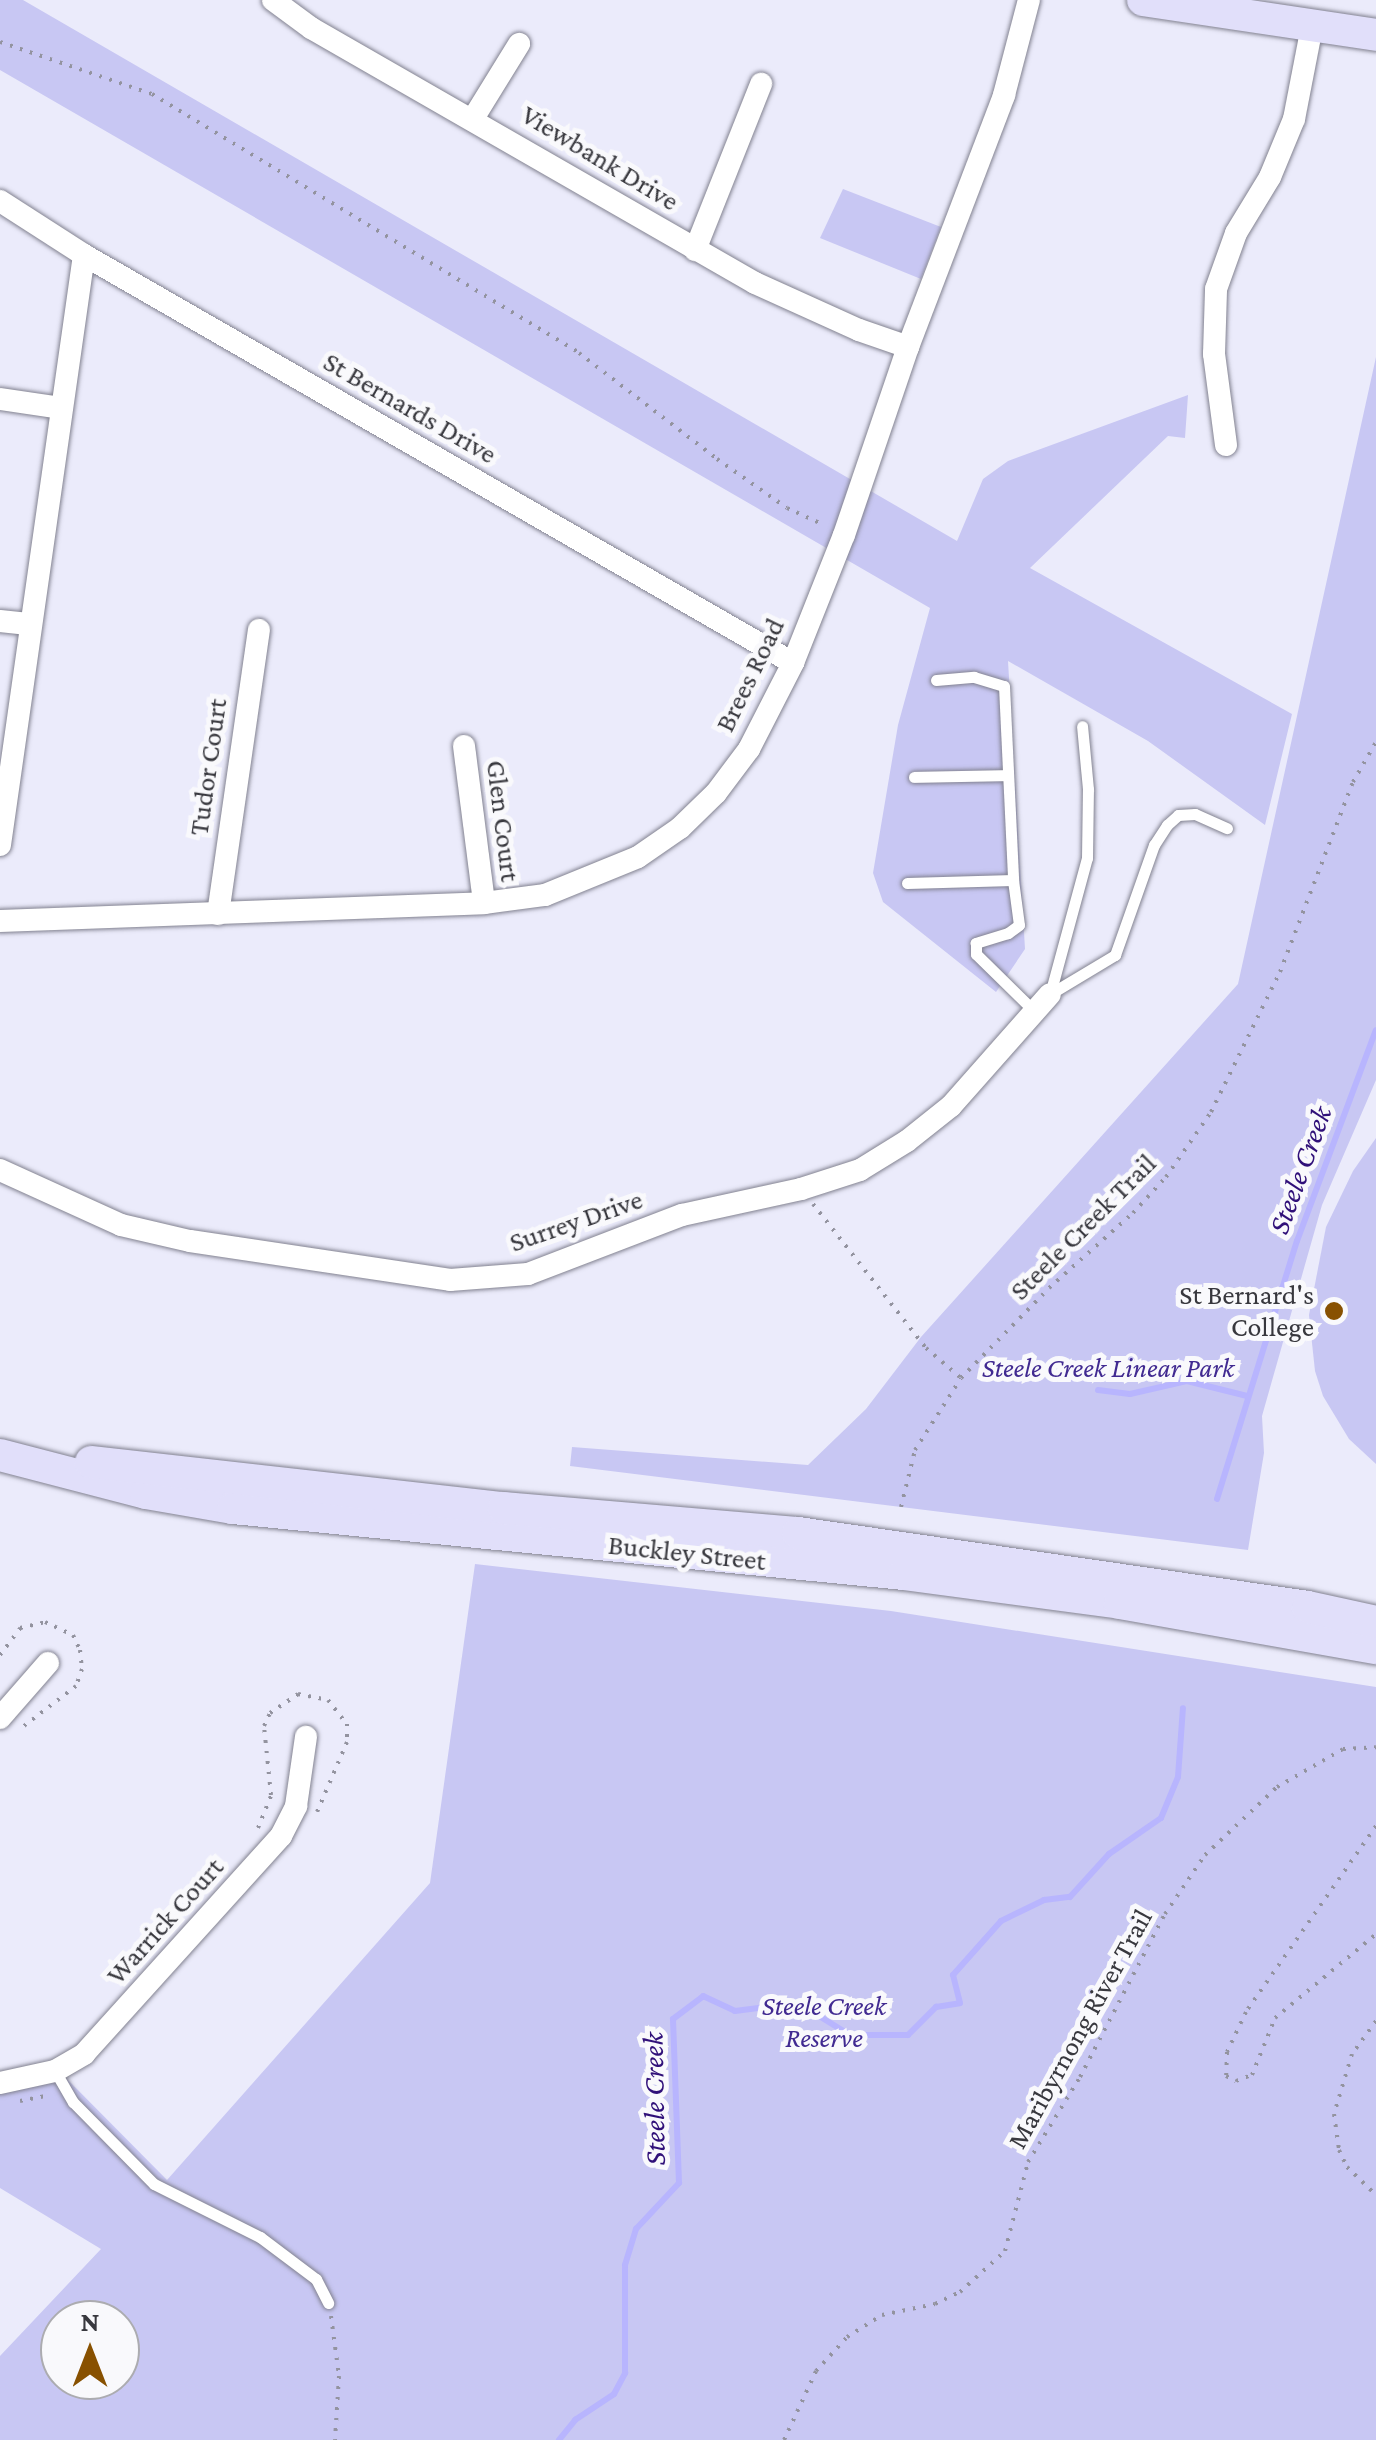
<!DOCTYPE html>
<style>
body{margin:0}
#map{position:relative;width:1376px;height:2440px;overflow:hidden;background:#ebebfb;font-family:"Crimson Pro",serif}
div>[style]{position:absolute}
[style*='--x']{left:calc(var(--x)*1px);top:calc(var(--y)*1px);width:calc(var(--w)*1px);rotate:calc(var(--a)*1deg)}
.green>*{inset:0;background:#c8c7f3}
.stream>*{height:6px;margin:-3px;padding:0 3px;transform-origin:3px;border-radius:3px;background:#b8b5fe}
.path>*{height:4px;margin-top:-2px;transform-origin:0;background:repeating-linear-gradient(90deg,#93939f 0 2.5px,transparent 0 10.5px)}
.roads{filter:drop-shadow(0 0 2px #828290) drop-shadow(0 0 2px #828290)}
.lane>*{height:11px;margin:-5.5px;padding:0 5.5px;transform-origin:5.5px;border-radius:5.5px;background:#fff}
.street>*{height:22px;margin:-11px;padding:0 11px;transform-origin:11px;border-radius:11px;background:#fff}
.secondary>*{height:32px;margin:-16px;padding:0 16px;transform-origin:16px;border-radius:16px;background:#e1dffa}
.dots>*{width:28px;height:28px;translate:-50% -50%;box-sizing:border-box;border:5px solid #f9f9fc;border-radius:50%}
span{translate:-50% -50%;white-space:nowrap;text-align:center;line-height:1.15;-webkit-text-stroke:10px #f9f9fc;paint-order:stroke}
.street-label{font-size:28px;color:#38383e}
.poi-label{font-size:28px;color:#38383e}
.right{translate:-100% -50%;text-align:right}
.park-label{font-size:28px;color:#412a91;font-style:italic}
.water-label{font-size:30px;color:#301079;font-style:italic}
.north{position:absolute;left:40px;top:2300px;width:100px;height:100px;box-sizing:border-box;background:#f9f9fc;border:2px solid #acacb0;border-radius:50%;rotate:0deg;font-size:28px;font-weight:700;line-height:40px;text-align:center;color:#38383e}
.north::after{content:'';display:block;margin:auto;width:35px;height:45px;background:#885101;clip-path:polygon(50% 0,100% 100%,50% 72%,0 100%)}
</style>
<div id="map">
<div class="green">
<i style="clip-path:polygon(0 0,23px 0,957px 541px,983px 479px,1008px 461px,1188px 395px,1185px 438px,1168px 436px,1030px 568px,1292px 714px,1265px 825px,1148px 741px,1008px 661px,1025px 949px,996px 992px,883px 902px,873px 873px,898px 725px,930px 608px,0 70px)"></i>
<i style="clip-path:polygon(843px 189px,941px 227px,921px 279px,820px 238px)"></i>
<i style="clip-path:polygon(1376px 357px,1376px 1080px,1322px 1205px,1262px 1416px,1264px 1453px,1248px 1550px,570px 1466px,572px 1447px,808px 1465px,866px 1409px,921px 1337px,1238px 984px)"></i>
<i style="clip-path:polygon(1376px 1138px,1376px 1464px,1349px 1439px,1323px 1396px,1315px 1371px,1309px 1315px,1326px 1227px,1353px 1171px)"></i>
<i style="clip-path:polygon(evenodd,475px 1564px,891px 1611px,1376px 1687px,1376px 2440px,0 2440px,0 2356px,101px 2249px,0 2188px,0 2093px,64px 2076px,167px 2180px,430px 1883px,475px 1564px,60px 2320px,120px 2320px,120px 2380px,60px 2380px,60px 2320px)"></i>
</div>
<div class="stream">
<i style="--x:1098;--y:1390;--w:32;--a:7"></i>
<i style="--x:1130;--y:1394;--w:58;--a:-12.8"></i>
<i style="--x:1187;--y:1381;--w:62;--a:14"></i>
<i style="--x:1217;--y:1499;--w:270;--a:-72.8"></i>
<i style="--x:1297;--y:1241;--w:225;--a:-69.5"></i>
<i style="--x:559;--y:2440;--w:26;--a:-51"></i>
<i style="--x:575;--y:2420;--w:47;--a:-33.7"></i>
<i style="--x:614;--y:2394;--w:24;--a:-62"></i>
<i style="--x:625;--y:2373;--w:108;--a:-90"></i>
<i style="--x:625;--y:2265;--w:38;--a:-73"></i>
<i style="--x:636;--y:2229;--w:63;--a:-46.9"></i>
<i style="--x:679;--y:2183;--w:164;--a:-92.1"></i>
<i style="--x:673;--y:2019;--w:38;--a:-37"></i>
<i style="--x:703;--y:1996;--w:35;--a:25"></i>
<i style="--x:735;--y:2011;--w:64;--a:-7.2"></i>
<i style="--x:798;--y:2003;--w:61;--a:31.6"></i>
<i style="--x:850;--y:2035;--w:58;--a:0"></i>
<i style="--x:908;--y:2035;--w:40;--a:-45"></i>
<i style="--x:936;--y:2007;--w:24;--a:-9"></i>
<i style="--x:960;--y:2003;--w:29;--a:-104"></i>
<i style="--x:953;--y:1975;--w:72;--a:-48.4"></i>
<i style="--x:1001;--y:1921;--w:48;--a:-26"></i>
<i style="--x:1044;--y:1900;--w:26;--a:-7"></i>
<i style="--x:1070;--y:1897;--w:58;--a:-47.8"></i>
<i style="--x:1109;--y:1854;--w:63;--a:-34.7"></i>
<i style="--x:1161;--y:1818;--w:44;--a:-67.5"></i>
<i style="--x:1178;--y:1777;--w:69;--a:-85.9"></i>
</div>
<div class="path">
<i style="--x:0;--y:42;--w:161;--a:18.9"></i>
<i style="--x:152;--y:94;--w:499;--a:31.2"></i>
<i style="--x:579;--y:353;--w:174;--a:37.5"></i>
<i style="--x:717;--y:459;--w:85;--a:35"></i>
<i style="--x:787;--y:508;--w:41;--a:24.7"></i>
<i style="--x:813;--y:1204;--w:183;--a:51.9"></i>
<i style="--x:926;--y:1348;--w:46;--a:40.6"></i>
<i style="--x:901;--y:1507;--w:59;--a:-76.2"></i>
<i style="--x:915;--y:1450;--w:85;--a:-57.4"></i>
<i style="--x:961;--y:1378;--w:126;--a:-45.6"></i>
<i style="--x:1049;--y:1288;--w:113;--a:-41.8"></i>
<i style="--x:1133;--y:1213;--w:49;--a:-47.5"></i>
<i style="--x:1166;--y:1177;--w:79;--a:-55.3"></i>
<i style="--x:1211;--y:1112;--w:156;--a:-63.8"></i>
<i style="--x:1280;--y:972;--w:204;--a:-69"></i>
<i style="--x:1353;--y:782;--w:46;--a:-60.1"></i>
<i style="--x:0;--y:1655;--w:34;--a:-53"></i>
<i style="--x:20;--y:1628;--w:26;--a:-13"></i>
<i style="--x:45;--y:1622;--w:31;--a:25"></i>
<i style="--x:73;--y:1635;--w:17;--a:65"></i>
<i style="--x:80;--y:1650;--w:19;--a:84"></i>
<i style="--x:82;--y:1669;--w:18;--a:109"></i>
<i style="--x:76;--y:1686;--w:71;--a:142.5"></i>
<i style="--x:1376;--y:1826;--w:227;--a:125"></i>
<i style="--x:1246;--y:2012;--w:44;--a:115.4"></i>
<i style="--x:1227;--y:2052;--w:24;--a:92"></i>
<i style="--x:1226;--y:2076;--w:11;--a:27"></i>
<i style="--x:1236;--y:2081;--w:17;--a:-21"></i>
<i style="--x:1252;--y:2075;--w:61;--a:-68"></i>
<i style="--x:1275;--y:2018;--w:131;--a:-39.7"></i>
<i style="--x:258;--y:1828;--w:35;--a:-68"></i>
<i style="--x:271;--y:1795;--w:69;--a:-95.8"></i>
<i style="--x:264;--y:1726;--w:14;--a:-65"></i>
<i style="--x:270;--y:1713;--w:34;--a:-34"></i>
<i style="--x:298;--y:1694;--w:31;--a:11"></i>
<i style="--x:328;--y:1700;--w:31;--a:52"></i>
<i style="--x:347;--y:1724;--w:18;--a:90"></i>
<i style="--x:347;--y:1742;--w:76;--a:113.2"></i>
<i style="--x:1376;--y:2021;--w:41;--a:126"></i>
<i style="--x:1352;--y:2054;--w:63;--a:106.7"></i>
<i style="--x:1334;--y:2114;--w:36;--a:82"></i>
<i style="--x:1339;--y:2150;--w:19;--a:65"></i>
<i style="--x:1347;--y:2167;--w:40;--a:44"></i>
<i style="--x:20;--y:2101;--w:31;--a:-11"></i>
<i style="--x:331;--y:2316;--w:61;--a:82.4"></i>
<i style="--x:339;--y:2376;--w:64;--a:93.6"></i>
<i style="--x:784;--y:2440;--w:76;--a:-65.1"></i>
<i style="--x:816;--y:2371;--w:46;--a:-47.6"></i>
<i style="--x:847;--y:2337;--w:41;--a:-32.2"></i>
<i style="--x:882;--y:2315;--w:54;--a:-11.7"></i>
<i style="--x:935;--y:2304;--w:28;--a:-26"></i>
<i style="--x:960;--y:2292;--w:61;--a:-42.3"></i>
<i style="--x:1005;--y:2251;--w:92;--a:-75.5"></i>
<i style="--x:1028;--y:2162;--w:100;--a:-58.5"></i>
<i style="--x:1080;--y:2077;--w:184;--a:-62.5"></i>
<i style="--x:1165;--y:1914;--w:71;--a:-55.9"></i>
<i style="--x:1205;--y:1855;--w:99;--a:-43.4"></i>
<i style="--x:1277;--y:1787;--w:76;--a:-29.9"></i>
<i style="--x:1343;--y:1749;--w:33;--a:-3"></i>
</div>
<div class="roads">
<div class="lane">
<i style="--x:936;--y:680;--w:38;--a:-5"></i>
<i style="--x:974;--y:677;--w:31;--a:17"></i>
<i style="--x:1004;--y:686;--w:194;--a:87.3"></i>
<i style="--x:914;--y:777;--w:94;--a:-1.2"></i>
<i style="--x:907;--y:883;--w:106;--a:-1.6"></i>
<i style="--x:1013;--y:880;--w:45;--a:82.4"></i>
<i style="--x:1019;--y:925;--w:14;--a:144"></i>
<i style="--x:1008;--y:933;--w:34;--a:163"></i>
<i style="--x:976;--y:943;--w:11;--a:90"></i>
<i style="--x:976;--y:954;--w:83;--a:44.5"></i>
<i style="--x:1050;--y:994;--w:76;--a:-31"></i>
<i style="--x:1115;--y:955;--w:117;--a:-70.5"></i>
<i style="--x:1154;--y:845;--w:24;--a:-57"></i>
<i style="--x:1167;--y:825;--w:15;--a:-42"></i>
<i style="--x:1178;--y:815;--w:17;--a:-3"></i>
<i style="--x:1195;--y:814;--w:35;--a:24"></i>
<i style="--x:1050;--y:994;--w:141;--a:-74.8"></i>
<i style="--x:1087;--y:858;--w:69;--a:-89.2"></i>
<i style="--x:1088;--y:789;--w:63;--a:-95.4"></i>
<i style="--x:55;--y:2071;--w:36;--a:60"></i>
<i style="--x:73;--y:2102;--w:115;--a:45.4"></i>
<i style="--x:154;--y:2184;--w:119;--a:26.6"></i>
<i style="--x:260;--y:2237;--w:70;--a:36.9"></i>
<i style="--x:316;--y:2279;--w:27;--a:63"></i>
</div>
<div class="street">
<i style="--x:273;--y:0;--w:47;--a:36.4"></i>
<i style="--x:311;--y:28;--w:512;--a:29.87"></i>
<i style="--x:755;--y:283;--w:114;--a:24.3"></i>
<i style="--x:859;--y:330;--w:52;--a:19.1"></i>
<i style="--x:474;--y:117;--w:86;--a:-58.3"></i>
<i style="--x:0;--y:201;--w:100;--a:32.7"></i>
<i style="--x:84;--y:255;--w:818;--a:29.92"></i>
<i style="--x:695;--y:250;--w:179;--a:-68.3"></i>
<i style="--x:0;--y:399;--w:62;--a:8.4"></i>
<i style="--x:1226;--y:445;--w:92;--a:-97.5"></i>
<i style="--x:1214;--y:354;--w:65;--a:-88.2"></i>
<i style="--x:1216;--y:289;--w:59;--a:-70.3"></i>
<i style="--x:1236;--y:233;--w:66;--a:-58.7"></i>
<i style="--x:1270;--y:177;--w:63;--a:-67.5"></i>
<i style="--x:1294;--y:119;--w:95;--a:-79"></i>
<i style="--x:0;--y:621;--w:31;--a:6"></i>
<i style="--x:464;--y:746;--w:158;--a:82.7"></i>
<i style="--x:0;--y:845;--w:596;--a:-81.9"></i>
<i style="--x:218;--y:914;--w:287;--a:-81.8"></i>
<i style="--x:0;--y:921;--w:484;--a:-2.1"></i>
<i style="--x:484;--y:903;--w:62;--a:-7.5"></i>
<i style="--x:545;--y:895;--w:100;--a:-22.2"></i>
<i style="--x:638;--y:857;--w:51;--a:-34.6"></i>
<i style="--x:680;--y:828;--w:50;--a:-44.2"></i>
<i style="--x:716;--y:793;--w:55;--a:-53.1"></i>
<i style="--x:749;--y:749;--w:97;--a:-62.9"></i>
<i style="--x:793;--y:663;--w:138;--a:-68.3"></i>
<i style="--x:844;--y:535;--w:199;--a:-71.2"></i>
<i style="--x:908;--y:347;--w:270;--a:-69.1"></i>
<i style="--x:1004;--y:95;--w:98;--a:-75.3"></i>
<i style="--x:0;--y:1170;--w:133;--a:24.4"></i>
<i style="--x:121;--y:1225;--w:71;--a:13.1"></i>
<i style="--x:190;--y:1241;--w:263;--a:8.5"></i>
<i style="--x:450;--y:1280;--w:78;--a:-4.4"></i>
<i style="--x:528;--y:1274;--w:165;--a:-21"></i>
<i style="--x:682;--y:1215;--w:122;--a:-12.3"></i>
<i style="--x:801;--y:1189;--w:62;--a:-17.9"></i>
<i style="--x:860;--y:1170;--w:55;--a:-31.7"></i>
<i style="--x:907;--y:1141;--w:56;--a:-38.5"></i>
<i style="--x:951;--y:1106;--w:149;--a:-48.5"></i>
<i style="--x:0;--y:1718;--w:73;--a:-48.9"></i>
<i style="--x:0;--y:2083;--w:56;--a:-12.3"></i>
<i style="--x:55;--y:2071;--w:34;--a:-30"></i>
<i style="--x:84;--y:2054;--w:294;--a:-47.9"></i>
<i style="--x:281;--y:1836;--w:34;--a:-63"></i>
<i style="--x:296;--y:1806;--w:70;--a:-81.8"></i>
</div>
<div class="secondary">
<i style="--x:1143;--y:0;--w:236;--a:8.5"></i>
<i style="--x:0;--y:1455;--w:151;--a:14.6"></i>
<i style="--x:146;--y:1493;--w:88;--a:9.8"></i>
<i style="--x:233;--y:1508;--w:674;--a:5.62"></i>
<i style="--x:904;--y:1574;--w:218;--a:7.6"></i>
<i style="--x:1120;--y:1603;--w:260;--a:10"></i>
<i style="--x:91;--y:1462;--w:416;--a:6.4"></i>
<i style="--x:504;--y:1508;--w:295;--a:4.9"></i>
<i style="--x:798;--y:1533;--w:515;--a:8.26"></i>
<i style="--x:1308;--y:1607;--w:70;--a:12.4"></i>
</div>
</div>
<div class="dots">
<i style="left:1334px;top:1311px;background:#885101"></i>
</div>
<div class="street-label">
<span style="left:600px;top:158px;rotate:31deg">Viewbank Drive</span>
<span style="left:410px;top:408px;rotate:30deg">St Bernards Drive</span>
<span style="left:750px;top:675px;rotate:-64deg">Brees Road</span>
<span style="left:208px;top:767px;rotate:-82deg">Tudor Court</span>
<span style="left:503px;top:821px;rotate:83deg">Glen Court</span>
<span style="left:576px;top:1221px;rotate:-19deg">Surrey Drive</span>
<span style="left:1083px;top:1227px;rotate:-45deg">Steele Creek Trail</span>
<span style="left:687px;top:1553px;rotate:6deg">Buckley Street</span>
<span style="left:165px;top:1921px;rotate:-48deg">Warrick Court</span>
<span style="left:1080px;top:2029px;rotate:-61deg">Maribyrnong River Trail</span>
</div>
<div class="poi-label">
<span class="right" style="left:1314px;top:1311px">St Bernard's<br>College</span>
</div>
<div class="park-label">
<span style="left:1108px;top:1368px">Steele Creek Linear Park</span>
<span style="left:824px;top:2022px">Steele Creek<br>Reserve</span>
</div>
<div class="water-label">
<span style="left:1300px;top:1170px;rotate:-70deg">Steele Creek</span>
<span style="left:654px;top:2099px;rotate:-91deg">Steele Creek</span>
</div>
<div class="north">N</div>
</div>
